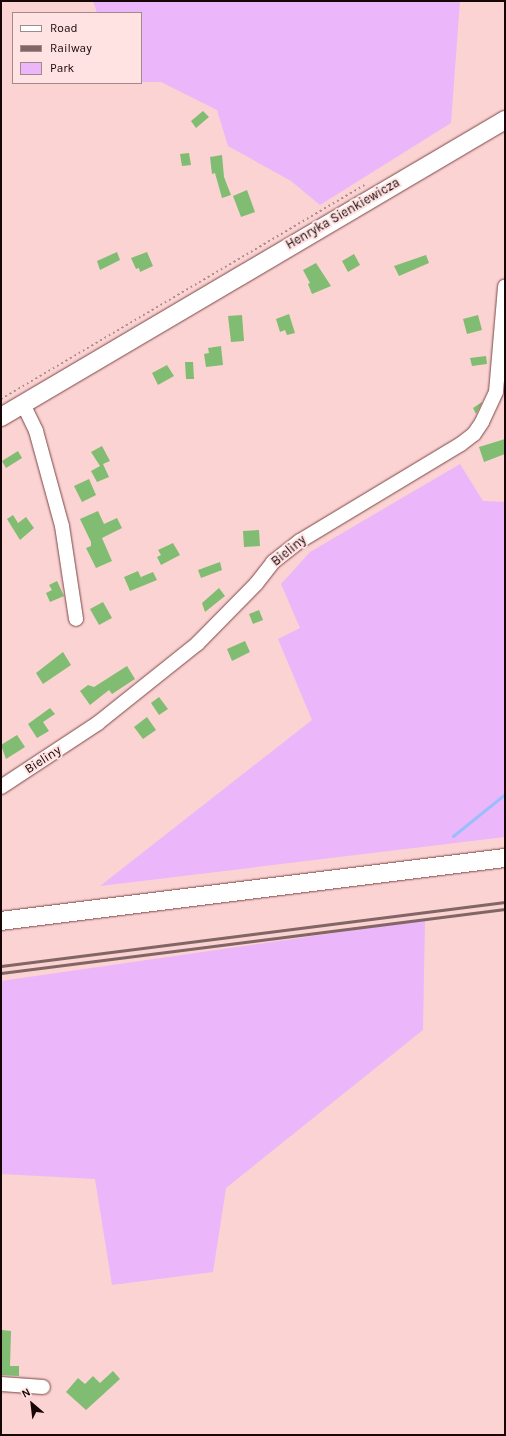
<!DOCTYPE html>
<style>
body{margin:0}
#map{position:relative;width:506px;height:1436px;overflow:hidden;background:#fbd3d2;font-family:Karla,sans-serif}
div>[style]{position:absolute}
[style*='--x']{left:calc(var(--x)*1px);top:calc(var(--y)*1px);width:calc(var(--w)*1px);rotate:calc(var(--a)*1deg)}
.green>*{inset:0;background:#ecb6fa}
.stream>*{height:3px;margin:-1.5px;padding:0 1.5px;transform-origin:1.5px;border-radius:1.5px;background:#98befc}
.building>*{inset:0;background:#80bc71}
.path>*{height:2px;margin-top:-1px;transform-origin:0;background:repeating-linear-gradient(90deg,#af8e8d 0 2px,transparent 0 5px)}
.roads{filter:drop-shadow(0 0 1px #7c4546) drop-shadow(0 0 1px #7c4546)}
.minor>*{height:14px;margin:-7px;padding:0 7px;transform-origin:7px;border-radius:7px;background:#fff}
.major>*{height:18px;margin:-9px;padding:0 9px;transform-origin:9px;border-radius:9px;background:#fff}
.rail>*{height:3px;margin:-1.5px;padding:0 1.5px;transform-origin:1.5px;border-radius:1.5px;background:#826565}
span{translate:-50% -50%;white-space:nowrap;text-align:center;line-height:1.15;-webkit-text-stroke:4px #ffe3e3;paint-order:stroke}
.street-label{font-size:13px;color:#180505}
.frame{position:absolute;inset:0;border:2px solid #180505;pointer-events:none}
.legend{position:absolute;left:12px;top:12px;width:130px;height:72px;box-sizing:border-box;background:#ffe3e3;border:1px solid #a38a8a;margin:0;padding:5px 7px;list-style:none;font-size:12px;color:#180505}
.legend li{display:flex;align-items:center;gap:8px;height:20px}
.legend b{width:20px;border:1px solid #a38a8a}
.north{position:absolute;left:12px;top:1384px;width:40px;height:40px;-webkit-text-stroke:3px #ffe3e3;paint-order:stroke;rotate:332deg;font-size:11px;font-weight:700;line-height:16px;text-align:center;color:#180505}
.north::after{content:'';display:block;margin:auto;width:14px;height:18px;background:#180505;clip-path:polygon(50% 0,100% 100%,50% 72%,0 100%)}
</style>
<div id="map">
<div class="green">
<i style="clip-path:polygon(93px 1px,460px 1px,451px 123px,320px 205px,291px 181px,228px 146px,217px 110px,161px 82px,141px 82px,141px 13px,97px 13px)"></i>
<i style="clip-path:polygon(460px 464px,483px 501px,505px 502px,505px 837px,100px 886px,312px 720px,278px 639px,300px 628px,281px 584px,310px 552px)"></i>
<i style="clip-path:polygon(425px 920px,423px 1030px,226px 1188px,213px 1272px,112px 1285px,95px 1179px,1px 1174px,1px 981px)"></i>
</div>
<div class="stream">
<i style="--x:453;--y:836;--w:67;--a:-38.9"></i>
</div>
<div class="building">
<i style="clip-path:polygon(203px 111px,209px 117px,196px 128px,191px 121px)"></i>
<i style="clip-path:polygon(189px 153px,191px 165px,182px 166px,180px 154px)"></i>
<i style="clip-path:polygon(222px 155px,224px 177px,231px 195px,222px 198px,215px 173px,212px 174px,210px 157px)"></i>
<i style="clip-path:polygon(247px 190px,255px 212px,241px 217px,233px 196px)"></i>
<i style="clip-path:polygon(117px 252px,120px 260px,100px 270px,97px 261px)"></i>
<i style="clip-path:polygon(147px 252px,153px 266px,140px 272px,139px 268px,136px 269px,131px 258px)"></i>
<i style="clip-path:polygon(354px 254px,360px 265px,348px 272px,342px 261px)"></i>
<i style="clip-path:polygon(426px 255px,429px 263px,399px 276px,394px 266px)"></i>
<i style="clip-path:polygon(316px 263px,331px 286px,312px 294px,308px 284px,310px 283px,303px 270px)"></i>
<i style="clip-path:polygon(289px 314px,295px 333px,287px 335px,285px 330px,280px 332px,276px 319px)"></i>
<i style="clip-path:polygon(242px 315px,244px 341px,231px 342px,228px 316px)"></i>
<i style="clip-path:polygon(478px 315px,482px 330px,467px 334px,463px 319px)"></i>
<i style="clip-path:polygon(221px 346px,223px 365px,206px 367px,204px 354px,209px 353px,208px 348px)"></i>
<i style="clip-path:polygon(486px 356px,487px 364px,472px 366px,470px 358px)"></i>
<i style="clip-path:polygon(185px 362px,193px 362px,194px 379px,186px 379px)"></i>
<i style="clip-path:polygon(167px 365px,174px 376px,158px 385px,152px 373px)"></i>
<i style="clip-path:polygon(482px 402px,482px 403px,476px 414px,473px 408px)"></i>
<i style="clip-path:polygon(505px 439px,505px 454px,484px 462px,479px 447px)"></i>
<i style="clip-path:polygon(102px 446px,110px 461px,103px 464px,109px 477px,97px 482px,91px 471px,100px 466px,91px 452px)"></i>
<i style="clip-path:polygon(18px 451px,22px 458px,6px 468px,2px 461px)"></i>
<i style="clip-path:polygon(89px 479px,96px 495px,82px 502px,74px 486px)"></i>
<i style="clip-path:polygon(98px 511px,104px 524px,117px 518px,122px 528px,102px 538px,112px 561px,96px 568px,86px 548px,91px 546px,91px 542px,80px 519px)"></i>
<i style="clip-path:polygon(13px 515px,18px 523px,26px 517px,34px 528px,20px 540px,7px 519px)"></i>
<i style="clip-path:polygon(259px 530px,260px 546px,244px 547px,243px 531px)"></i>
<i style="clip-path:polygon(173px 543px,180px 555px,161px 565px,157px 557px,161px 555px,158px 550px)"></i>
<i style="clip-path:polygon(220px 562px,222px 570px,201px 578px,198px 570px)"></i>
<i style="clip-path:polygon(138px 571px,142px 580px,141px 577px,153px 572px,157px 580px,130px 591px,124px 577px)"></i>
<i style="clip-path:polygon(57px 581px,64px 596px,50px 602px,46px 593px,52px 590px,49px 585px)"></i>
<i style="clip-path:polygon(219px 588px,225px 596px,205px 612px,202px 603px)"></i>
<i style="clip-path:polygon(103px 602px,112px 618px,99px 625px,90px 609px)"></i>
<i style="clip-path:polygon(259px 610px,263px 620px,253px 624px,249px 614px)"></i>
<i style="clip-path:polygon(245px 641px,250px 652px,232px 661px,227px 649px)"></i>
<i style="clip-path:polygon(63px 652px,71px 665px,43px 684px,36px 673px)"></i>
<i style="clip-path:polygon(127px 666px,135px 679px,112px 694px,109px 690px,90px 705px,80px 691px,88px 685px,94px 687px)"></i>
<i style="clip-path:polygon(159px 697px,168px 709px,159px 715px,151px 703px)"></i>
<i style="clip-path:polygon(50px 708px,55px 714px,43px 722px,49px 731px,37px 738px,28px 724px)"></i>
<i style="clip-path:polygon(147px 717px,156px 730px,143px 739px,134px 727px)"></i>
<i style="clip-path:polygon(17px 735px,25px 747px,6px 759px,1px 745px)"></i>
<i style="clip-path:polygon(2px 1330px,11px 1331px,10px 1366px,19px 1366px,19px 1376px,1px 1375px)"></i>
<i style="clip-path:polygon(113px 1371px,120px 1379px,86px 1410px,66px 1392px,78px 1378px,85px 1384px,93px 1376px,100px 1383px)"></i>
</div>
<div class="path">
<i style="--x:1;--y:399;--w:422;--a:-30.5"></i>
</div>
<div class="roads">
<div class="minor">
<i style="--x:23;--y:404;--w:30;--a:64"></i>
<i style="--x:36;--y:431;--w:98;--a:74.7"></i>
<i style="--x:62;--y:526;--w:94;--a:81.4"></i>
<i style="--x:1;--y:787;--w:116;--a:-33.4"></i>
<i style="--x:98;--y:723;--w:127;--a:-38.6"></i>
<i style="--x:197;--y:644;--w:84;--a:-45.5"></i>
<i style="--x:256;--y:584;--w:28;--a:-52"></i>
<i style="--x:273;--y:562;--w:34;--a:-38"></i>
<i style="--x:300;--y:541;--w:188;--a:-31.1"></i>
<i style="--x:461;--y:444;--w:16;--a:-38"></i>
<i style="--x:474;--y:434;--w:14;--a:-56"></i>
<i style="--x:482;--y:422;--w:33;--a:-65"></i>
<i style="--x:496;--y:392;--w:106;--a:-85.1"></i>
<i style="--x:1;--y:1384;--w:42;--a:4.1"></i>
</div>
<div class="major">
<i style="--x:1;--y:417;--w:585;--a:-30.51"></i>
<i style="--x:1;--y:921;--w:508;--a:-7.13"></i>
</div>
</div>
<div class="rail">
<i style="--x:1;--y:966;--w:508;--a:-7.24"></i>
<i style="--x:1;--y:973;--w:508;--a:-7.24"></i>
</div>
<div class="street-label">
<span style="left:343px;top:214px;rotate:-30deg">Henryka Sienkiewicza</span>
<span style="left:289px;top:551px;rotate:-39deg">Bieliny</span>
<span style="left:43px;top:760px;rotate:-33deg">Bieliny</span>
</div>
<div class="frame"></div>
<ul class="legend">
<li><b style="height:5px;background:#fff"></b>Road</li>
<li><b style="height:5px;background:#826565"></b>Railway</li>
<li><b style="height:11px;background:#ecb6fa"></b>Park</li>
</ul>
<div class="north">N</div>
</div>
